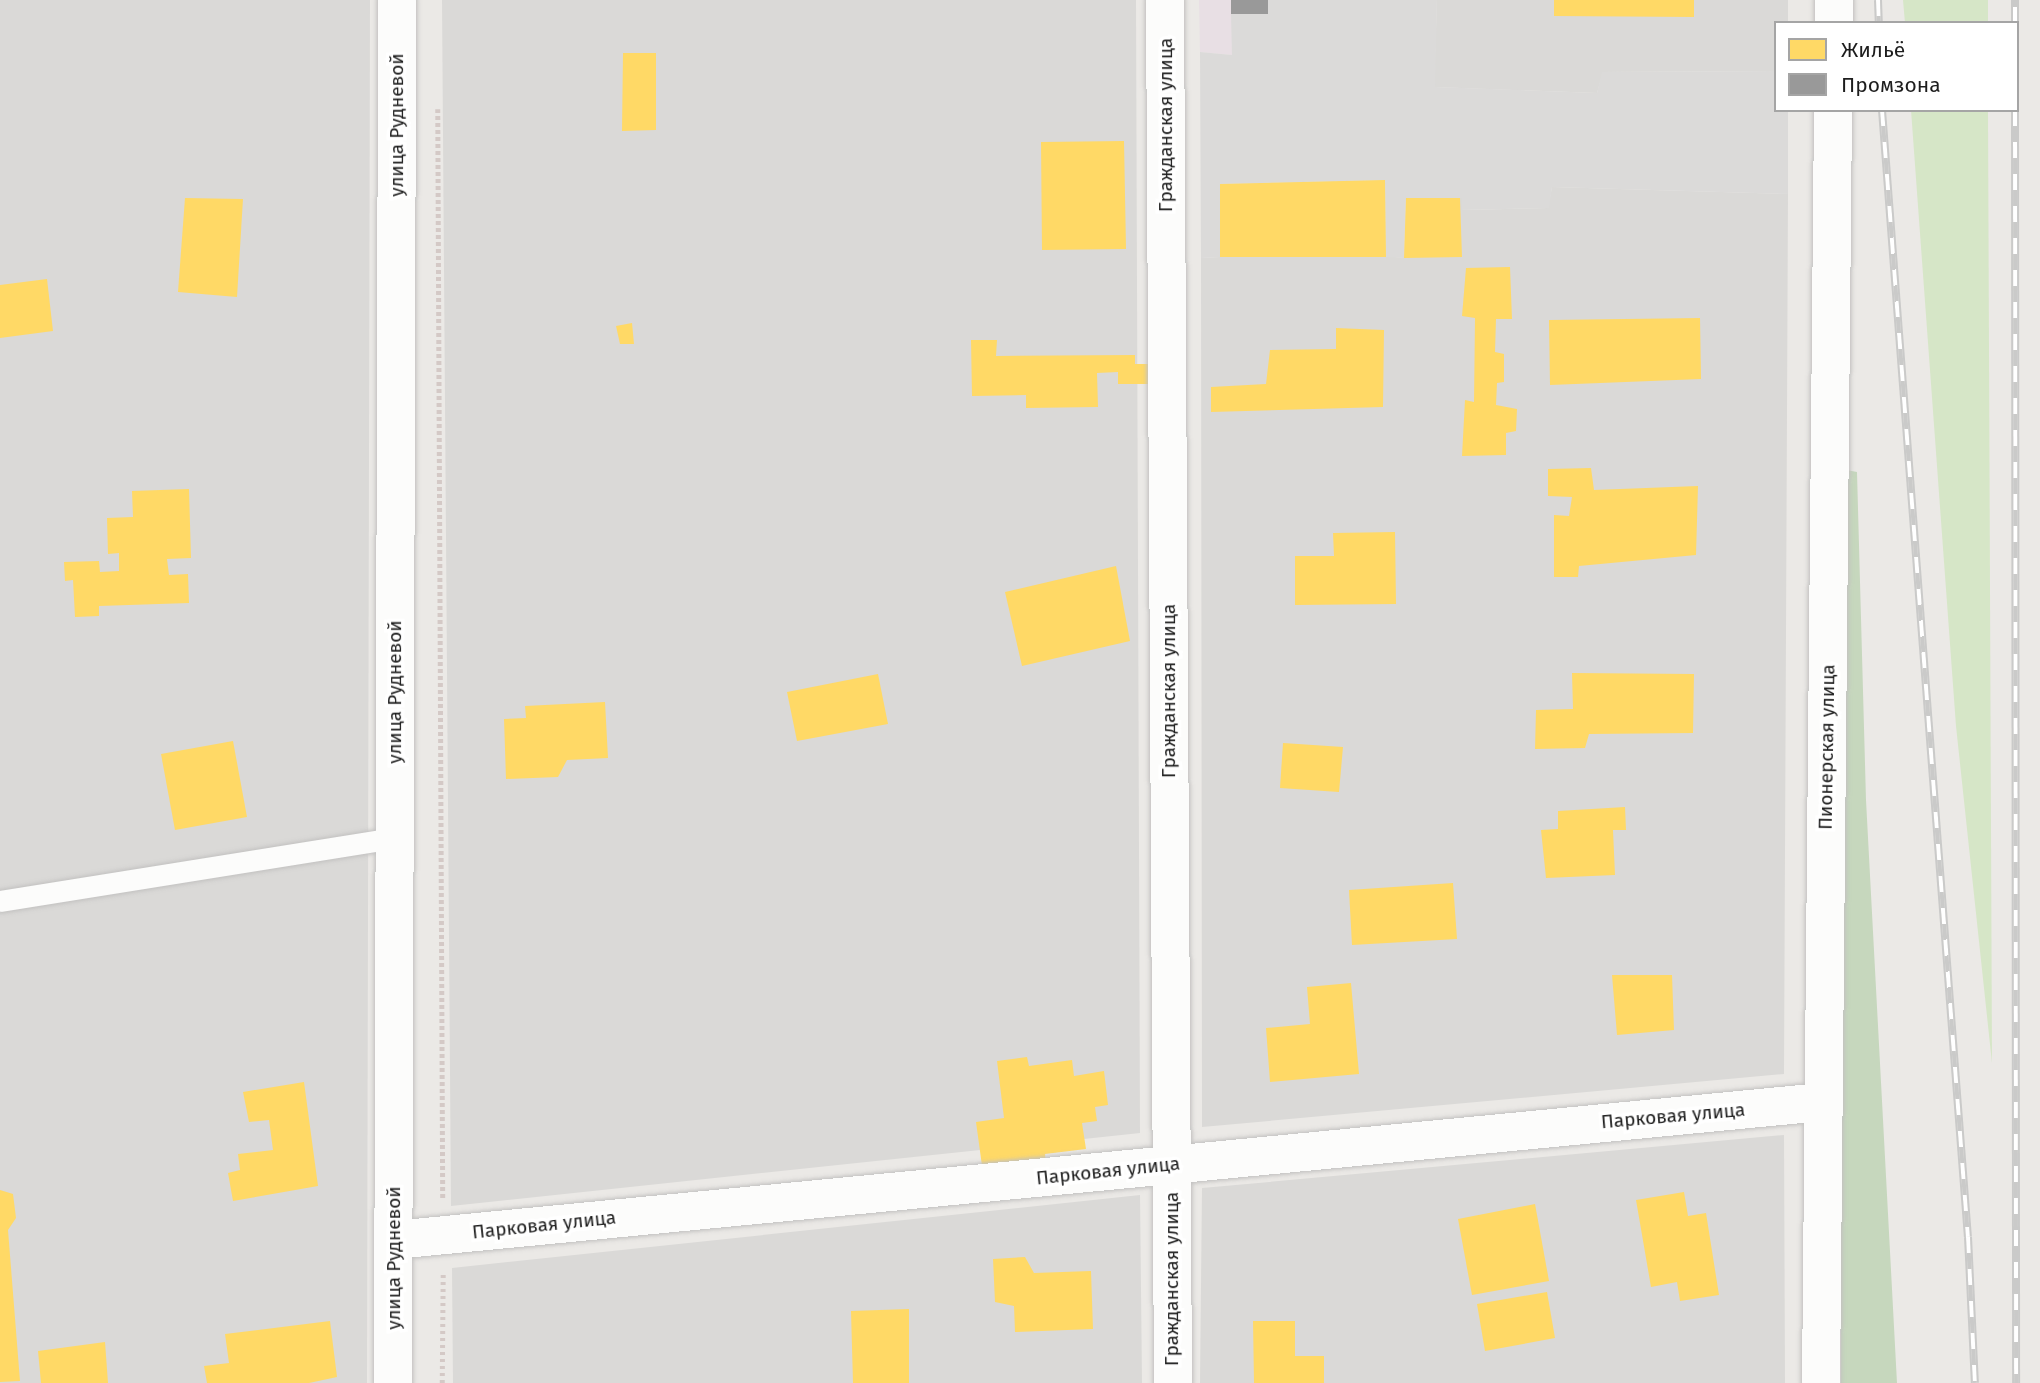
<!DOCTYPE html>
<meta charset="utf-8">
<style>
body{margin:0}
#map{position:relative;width:2040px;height:1383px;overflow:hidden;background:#ebe9e6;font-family:"Fira Sans",sans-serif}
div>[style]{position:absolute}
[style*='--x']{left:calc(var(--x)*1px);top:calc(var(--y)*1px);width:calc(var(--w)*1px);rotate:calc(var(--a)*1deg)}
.residential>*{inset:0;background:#dad9d7}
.industrial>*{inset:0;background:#e8dfe4}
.grass>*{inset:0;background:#d6e6c7}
.forest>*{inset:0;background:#c6d7bd}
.parking>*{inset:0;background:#dbdad9}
.homes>*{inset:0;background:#ffd966}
.industry>*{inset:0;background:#999}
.path>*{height:4.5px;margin-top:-2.25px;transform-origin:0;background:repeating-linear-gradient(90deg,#d4c9c6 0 3.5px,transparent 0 7px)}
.roads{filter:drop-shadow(0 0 2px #c2c1c0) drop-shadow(0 0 2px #c2c1c0)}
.service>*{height:21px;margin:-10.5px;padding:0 10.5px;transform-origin:10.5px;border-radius:10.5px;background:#fcfcfb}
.minor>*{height:38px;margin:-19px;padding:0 19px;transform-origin:19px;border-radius:19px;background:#fcfcfb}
.rail>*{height:8px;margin-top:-4px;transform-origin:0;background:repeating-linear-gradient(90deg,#fff 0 16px,#cacac9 0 32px);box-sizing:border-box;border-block:2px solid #cacac9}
span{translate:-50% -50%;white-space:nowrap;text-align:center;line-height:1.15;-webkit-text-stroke:7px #fff;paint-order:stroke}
.street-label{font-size:19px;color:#1d1d1d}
.legend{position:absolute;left:1774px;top:21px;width:245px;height:91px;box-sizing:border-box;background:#fff;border:2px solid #a5a5a5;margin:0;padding:9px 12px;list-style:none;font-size:21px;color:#1d1d1d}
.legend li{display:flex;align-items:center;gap:14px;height:35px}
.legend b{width:35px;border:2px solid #a5a5a5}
</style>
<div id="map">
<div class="residential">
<i style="clip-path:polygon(0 0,370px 0,367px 1383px,0 1383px)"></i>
<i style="clip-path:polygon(442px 0,1136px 0,1140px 1133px,451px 1206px)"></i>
<i style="clip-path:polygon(1437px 0,1788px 0,1788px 23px,1776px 23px,1776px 71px,1603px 72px,1597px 93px,1434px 87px)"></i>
<i style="clip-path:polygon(1385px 180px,1386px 256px,1404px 258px,1406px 198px,1463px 198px,1463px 210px,1548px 208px,1552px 187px,1788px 194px,1784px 1074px,1202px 1127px,1201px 258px,1220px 257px,1220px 184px)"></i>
<i style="clip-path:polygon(1784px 1135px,1785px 1383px,1200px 1383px,1202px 1188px)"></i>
<i style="clip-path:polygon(1140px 1195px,1142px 1383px,453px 1383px,452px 1268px)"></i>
</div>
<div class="industrial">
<i style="clip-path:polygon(1199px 0,1268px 0,1232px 55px,1200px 52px)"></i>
</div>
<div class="grass">
<i style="clip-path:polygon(1903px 0,1988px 0,1988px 23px,1905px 23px)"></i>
<i style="clip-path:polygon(1911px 110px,1988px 110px,1992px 1063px,1956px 726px)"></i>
</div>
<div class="forest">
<i style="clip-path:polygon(1841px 469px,1857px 472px,1866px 800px,1897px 1383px,1841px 1383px)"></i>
</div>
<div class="parking">
<i style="clip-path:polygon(1268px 0,1437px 0,1435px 87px,1597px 93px,1602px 72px,1776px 71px,1776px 110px,1788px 110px,1788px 194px,1552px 187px,1549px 208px,1462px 210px,1462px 198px,1406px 198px,1404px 258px,1386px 257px,1385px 180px,1221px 184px,1220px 257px,1201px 258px,1200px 52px,1232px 55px,1231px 14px)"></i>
</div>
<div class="homes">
<i style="clip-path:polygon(1554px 0,1694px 0,1694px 17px,1554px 16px)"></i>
<i style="clip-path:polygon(623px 53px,656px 53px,656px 130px,622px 131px)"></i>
<i style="clip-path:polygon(1124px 141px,1126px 249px,1042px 250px,1041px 142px)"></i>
<i style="clip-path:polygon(1385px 180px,1386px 257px,1220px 257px,1220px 184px)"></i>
<i style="clip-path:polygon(185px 198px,243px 199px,237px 297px,178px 292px)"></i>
<i style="clip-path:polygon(1406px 198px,1460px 198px,1462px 257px,1404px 258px)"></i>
<i style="clip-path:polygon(1510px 267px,1512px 319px,1496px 319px,1495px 352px,1504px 354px,1504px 382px,1497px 383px,1496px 405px,1517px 409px,1516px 431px,1506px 433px,1506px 455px,1462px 456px,1465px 400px,1474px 402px,1475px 318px,1462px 316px,1466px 268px)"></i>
<i style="clip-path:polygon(47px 279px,53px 331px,0 338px,0 285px)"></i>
<i style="clip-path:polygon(1700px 318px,1701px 379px,1550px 385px,1549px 320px)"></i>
<i style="clip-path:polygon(632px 323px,634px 344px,620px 344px,616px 326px)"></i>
<i style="clip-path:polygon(1336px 328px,1384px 330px,1383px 407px,1211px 412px,1211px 387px,1266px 384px,1270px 350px,1336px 349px)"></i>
<i style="clip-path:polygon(971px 340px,997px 340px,996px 356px,1135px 355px,1135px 364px,1155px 364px,1155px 384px,1118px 384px,1118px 372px,1097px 373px,1098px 407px,1026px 408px,1026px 395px,972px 396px)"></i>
<i style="clip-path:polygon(1591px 468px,1594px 490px,1698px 486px,1696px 555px,1579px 566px,1578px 577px,1554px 577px,1554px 515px,1569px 516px,1572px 497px,1548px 496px,1548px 469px)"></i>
<i style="clip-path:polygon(189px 489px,191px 558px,167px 559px,169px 575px,188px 574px,189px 603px,99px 606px,99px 616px,75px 617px,73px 580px,65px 581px,64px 562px,99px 561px,100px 572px,119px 571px,119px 553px,108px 554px,107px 518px,133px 517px,132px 491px)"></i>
<i style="clip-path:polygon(1395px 532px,1396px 604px,1295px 605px,1295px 556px,1334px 556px,1333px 533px)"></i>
<i style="clip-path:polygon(1116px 566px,1130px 641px,1022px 666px,1005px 592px)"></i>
<i style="clip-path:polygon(1572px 673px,1694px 674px,1693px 733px,1589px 734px,1585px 748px,1535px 749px,1536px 710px,1573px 709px)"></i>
<i style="clip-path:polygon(878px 674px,888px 724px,797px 741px,787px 692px)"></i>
<i style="clip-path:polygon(605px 702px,608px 758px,567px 760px,558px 777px,506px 779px,504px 719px,526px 718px,525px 706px)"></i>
<i style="clip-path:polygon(233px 741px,247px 817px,175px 830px,161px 754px)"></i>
<i style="clip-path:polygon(1283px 743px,1343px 747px,1339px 792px,1280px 788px)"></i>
<i style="clip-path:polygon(1625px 807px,1626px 830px,1613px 830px,1615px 875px,1546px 878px,1541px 830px,1558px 829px,1558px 811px)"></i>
<i style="clip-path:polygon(1453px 883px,1457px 939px,1352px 945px,1349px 890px)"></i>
<i style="clip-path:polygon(1612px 975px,1672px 975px,1674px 1030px,1617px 1035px)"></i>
<i style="clip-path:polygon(1351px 983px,1359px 1074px,1270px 1082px,1266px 1028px,1310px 1024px,1307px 987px)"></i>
<i style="clip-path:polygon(1027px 1057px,1029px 1066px,1072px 1060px,1074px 1076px,1104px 1071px,1108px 1105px,1095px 1107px,1097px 1121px,1082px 1123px,1086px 1149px,1045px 1154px,1046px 1165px,983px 1173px,976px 1122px,1004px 1118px,997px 1061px)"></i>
<i style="clip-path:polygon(304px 1082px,318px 1186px,233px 1201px,228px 1173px,240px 1170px,238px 1154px,273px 1150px,269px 1120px,249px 1122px,243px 1092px)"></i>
<i style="clip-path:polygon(0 1190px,13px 1194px,16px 1218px,8px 1230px,20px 1381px,0 1382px)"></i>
<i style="clip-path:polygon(1684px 1192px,1688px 1216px,1706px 1213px,1719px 1295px,1680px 1301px,1677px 1282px,1651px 1287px,1636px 1200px)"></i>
<i style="clip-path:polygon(1535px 1204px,1549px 1281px,1472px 1295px,1458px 1219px)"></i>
<i style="clip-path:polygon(1025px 1257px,1034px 1273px,1091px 1271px,1093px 1329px,1015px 1332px,1014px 1306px,995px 1302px,993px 1259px)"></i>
<i style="clip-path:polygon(1547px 1292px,1555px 1338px,1485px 1351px,1477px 1304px)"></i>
<i style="clip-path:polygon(909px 1309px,909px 1383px,853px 1383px,851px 1311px)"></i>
<i style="clip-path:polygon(330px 1321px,337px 1377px,309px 1383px,207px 1383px,204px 1366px,229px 1363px,225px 1334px)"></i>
<i style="clip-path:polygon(1253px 1321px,1295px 1321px,1295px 1356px,1324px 1356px,1324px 1383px,1254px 1383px)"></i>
<i style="clip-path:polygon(105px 1342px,108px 1383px,41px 1383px,38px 1351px)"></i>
</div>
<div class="industry">
<i style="clip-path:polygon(1231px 0,1268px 0,1268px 14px,1231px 14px)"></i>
</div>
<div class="path">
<i style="--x:438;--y:109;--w:1091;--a:89.74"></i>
<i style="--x:442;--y:1383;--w:112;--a:-89.5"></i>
</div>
<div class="roads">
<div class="service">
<i style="--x:0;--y:901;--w:400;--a:-9.1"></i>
</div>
<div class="minor">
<i style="--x:1165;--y:0;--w:1383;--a:89.67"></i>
<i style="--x:1834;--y:23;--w:23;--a:-90"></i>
<i style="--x:394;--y:1240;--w:1436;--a:-5.52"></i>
<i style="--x:393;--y:1383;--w:1383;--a:-89.83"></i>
<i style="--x:1821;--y:1383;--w:1273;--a:-89.46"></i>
</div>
</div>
<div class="rail">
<i style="--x:1878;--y:0;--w:23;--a:88"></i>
<i style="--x:2015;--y:23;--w:23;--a:-90"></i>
<i style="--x:1882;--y:110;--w:1130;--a:85.64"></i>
<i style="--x:1968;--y:1237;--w:146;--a:87.3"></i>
<i style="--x:2015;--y:110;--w:1273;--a:89.95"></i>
</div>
<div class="street-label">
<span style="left:397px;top:125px;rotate:-90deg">улица Рудневой</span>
<span style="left:1166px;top:125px;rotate:-90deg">Гражданская улица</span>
<span style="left:1169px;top:691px;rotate:-90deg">Гражданская улица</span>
<span style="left:395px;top:692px;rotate:-90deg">улица Рудневой</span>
<span style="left:1827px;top:747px;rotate:-89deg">Пионерская улица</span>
<span style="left:1673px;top:1116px;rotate:-5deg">Парковая улица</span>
<span style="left:1108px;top:1171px;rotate:-6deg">Парковая улица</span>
<span style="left:544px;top:1225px;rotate:-6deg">Парковая улица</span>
<span style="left:394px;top:1258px;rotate:-90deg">улица Рудневой</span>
<span style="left:1172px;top:1279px;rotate:-90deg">Гражданская улица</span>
</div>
<ul class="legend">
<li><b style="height:19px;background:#ffd966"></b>Жильё</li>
<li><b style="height:19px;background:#999"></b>Промзона</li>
</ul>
</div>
